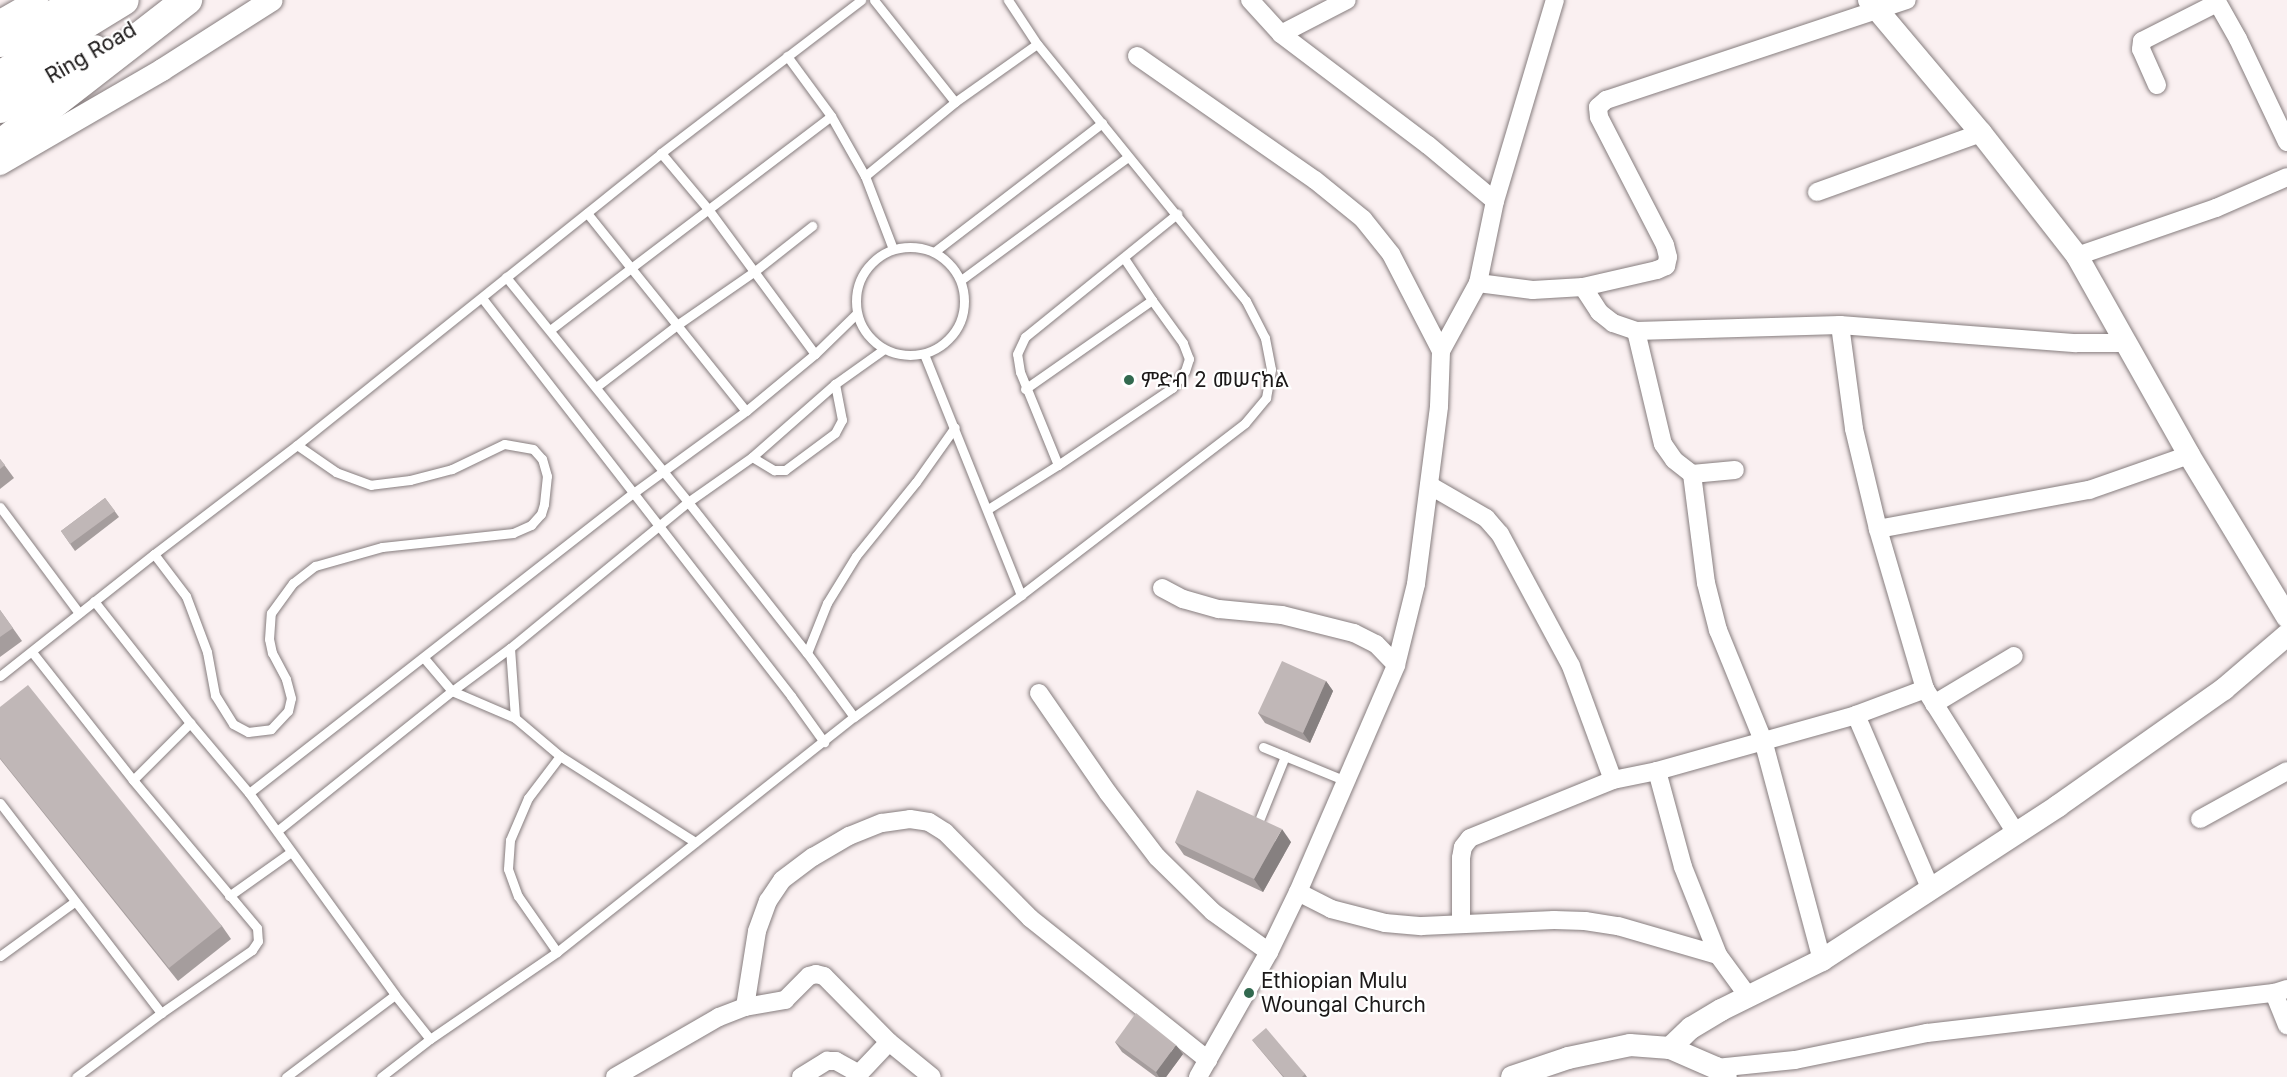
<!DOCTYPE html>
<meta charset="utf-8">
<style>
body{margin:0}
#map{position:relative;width:2287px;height:1077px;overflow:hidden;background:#faf0f1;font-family:Inter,"Noto Sans Ethiopic",sans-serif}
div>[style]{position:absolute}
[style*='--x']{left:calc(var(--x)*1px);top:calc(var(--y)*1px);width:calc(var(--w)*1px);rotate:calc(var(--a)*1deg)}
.roads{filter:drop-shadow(0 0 2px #867d7e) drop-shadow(0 0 2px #867d7e)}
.service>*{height:9px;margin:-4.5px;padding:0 4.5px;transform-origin:4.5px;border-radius:4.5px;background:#fff}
.service>.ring{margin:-4.5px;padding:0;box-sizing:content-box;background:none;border:9px solid #fff;border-radius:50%}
.minor>*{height:18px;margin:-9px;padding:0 9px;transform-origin:9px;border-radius:9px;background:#fff}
.tertiary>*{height:22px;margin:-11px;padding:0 11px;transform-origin:11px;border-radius:11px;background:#fff}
.trunk>*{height:30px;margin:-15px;padding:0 15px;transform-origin:15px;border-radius:15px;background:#fff}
.wall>*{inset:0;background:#a59d9d}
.shaded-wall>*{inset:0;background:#868080}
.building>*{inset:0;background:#c0b7b7}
.dots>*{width:16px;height:16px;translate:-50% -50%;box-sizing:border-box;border:3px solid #fff;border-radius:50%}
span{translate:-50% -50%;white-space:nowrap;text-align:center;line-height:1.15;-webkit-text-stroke:4.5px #fff;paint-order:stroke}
.street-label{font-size:21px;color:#1c1919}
.poi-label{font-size:21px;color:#1c1919}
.left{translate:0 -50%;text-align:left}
</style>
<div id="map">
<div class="roads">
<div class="service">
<i style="--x:787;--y:56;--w:74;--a:53.7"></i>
<i style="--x:955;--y:102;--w:100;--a:-35.3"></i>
<i style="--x:661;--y:153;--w:73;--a:50"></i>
<i style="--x:708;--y:209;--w:180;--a:53.6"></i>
<i style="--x:865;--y:176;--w:117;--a:-39.4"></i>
<i style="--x:955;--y:102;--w:130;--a:-128.5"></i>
<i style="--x:587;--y:213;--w:70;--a:51.3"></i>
<i style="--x:631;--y:268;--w:251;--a:-37.2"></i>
<i style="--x:831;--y:116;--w:69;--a:60.5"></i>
<i style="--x:865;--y:176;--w:78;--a:69"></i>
<i class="ring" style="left:856px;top:247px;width:99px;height:99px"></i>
<i style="--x:934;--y:252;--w:212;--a:-37.5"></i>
<i style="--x:506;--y:277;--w:289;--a:51"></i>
<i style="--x:688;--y:502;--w:192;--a:51.8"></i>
<i style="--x:807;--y:653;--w:79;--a:53.7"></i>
<i style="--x:961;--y:280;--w:207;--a:-36.4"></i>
<i style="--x:482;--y:298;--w:504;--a:52.17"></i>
<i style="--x:791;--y:696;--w:57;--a:54.3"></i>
<i style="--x:550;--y:330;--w:102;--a:-37.4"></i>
<i style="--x:631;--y:268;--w:73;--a:51.1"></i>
<i style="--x:677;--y:325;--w:95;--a:-34.7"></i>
<i style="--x:755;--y:271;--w:73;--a:-38.3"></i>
<i style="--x:924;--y:354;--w:260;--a:68.1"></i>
<i style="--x:596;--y:387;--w:102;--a:-37.4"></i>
<i style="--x:677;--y:325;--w:110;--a:51.3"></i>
<i style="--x:1025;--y:389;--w:155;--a:-35"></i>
<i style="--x:1152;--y:300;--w:50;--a:-123.7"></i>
<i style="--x:752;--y:457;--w:26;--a:31"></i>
<i style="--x:774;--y:470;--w:11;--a:0"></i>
<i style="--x:785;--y:470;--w:62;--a:-36.5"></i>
<i style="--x:835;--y:433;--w:15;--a:-62"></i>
<i style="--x:842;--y:420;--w:37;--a:-101"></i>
<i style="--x:1058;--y:465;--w:138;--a:-34"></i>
<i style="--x:1172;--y:388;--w:21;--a:-53"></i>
<i style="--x:1185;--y:371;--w:13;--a:-72"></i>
<i style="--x:1189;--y:359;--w:17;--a:-111"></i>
<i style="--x:1183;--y:343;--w:53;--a:-125.8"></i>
<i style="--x:0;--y:507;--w:132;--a:53.3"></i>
<i style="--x:988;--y:509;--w:83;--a:-32.2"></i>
<i style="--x:1058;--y:465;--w:100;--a:-112.2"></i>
<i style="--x:1020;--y:372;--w:18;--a:-99"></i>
<i style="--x:1017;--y:354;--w:19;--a:-65"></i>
<i style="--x:1025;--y:337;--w:196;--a:-39"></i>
<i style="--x:154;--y:554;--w:53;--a:52.7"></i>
<i style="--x:186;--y:596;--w:60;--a:69.4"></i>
<i style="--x:207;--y:652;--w:44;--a:79.5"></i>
<i style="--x:215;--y:695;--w:34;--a:58"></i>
<i style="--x:233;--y:724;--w:17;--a:28"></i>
<i style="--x:248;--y:732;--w:23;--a:-7"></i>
<i style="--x:271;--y:729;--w:25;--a:-47"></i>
<i style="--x:288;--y:711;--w:13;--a:-77"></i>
<i style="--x:291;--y:698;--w:20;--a:-105"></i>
<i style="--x:286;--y:679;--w:30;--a:-118"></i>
<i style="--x:272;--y:653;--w:14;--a:-102"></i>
<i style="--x:269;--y:639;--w:26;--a:-86"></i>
<i style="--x:271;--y:613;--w:37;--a:-54"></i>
<i style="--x:293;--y:583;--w:28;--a:-38"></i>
<i style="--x:315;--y:566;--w:70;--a:-15.8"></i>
<i style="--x:382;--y:547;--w:132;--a:-6.1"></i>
<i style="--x:513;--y:533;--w:20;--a:-24"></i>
<i style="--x:531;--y:525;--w:15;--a:-48"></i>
<i style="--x:541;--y:514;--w:10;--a:-73"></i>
<i style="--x:544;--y:504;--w:28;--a:-84"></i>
<i style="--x:547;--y:476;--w:18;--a:-106"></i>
<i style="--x:542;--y:459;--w:13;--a:-132"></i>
<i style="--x:533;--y:449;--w:29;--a:-170"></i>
<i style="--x:504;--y:444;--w:58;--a:154.3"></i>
<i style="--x:452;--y:469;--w:43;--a:165.3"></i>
<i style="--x:410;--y:480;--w:39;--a:173"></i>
<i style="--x:371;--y:485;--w:37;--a:-160"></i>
<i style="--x:336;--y:472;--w:47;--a:-145.3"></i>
<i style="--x:94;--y:601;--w:155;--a:51.8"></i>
<i style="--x:190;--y:723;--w:92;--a:49.9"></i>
<i style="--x:249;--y:793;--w:249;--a:54.1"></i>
<i style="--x:395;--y:995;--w:56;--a:51.5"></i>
<i style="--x:510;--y:648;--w:70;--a:85.9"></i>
<i style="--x:32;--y:652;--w:163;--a:51.7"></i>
<i style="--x:133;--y:780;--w:193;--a:50"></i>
<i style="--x:257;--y:928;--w:13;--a:86"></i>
<i style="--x:258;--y:941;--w:11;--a:124"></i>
<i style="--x:252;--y:950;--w:111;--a:145.3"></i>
<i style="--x:807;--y:653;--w:54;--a:-68.2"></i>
<i style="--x:827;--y:603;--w:55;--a:-58.3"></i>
<i style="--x:856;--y:556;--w:95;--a:-51"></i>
<i style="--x:916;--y:482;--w:67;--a:-54.7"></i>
<i style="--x:424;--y:658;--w:43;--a:49.7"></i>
<i style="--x:452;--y:691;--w:69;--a:23.2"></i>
<i style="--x:515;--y:718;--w:59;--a:40.2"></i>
<i style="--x:560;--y:756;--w:53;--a:127.3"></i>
<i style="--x:528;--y:798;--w:46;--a:113.2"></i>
<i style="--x:510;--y:840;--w:29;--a:94"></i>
<i style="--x:508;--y:869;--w:29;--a:70"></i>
<i style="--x:518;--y:896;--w:68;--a:55.1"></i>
<i style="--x:0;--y:676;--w:196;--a:-38.4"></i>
<i style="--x:154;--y:554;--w:180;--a:-37.3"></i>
<i style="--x:297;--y:445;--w:467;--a:-38.7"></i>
<i style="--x:661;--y:153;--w:252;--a:-37.4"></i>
<i style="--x:1263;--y:747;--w:90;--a:22.3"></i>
<i style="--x:560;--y:756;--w:160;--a:32.5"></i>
<i style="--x:133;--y:780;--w:81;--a:-45"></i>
<i style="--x:249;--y:793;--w:486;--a:-38"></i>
<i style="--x:632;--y:494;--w:141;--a:-36.1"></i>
<i style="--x:746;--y:411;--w:89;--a:-39.6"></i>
<i style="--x:815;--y:354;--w:57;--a:-44.3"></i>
<i style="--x:0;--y:803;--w:265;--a:52.5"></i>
<i style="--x:161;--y:1013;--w:106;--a:143"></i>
<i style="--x:1260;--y:818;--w:67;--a:-68"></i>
<i style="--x:277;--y:831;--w:224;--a:-38.7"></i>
<i style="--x:452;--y:691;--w:72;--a:-36.6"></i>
<i style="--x:510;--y:648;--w:230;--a:-39.4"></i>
<i style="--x:688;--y:502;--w:78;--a:-35.1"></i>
<i style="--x:752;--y:457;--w:111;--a:-41.3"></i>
<i style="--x:835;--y:384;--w:60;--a:-35.5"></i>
<i style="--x:229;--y:896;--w:76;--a:-35.4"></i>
<i style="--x:0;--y:956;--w:92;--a:-36.1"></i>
<i style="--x:286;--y:1077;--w:136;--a:-37"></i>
<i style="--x:381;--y:1077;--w:62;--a:-37.8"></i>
<i style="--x:430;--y:1039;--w:154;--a:-34.4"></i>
<i style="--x:557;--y:952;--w:379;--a:-38.4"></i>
<i style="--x:854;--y:717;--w:207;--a:-36.1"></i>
<i style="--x:1021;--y:595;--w:282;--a:-37.5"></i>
<i style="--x:1245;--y:423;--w:33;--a:-50"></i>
<i style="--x:1266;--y:398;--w:29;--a:-80"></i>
<i style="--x:1271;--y:369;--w:32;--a:-101"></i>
<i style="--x:1265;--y:338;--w:42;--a:-117.2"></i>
<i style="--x:1246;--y:301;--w:331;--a:-129.1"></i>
<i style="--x:1037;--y:44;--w:53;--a:-123.4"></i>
</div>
<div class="minor">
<i style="--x:1250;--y:0;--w:46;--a:47.6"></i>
<i style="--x:1281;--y:34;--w:184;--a:37.1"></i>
<i style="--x:1428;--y:145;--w:87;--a:39.9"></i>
<i style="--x:2216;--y:0;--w:45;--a:60.6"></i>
<i style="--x:2238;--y:39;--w:114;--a:64.6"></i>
<i style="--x:1281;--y:34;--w:74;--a:-27.3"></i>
<i style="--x:1137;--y:56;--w:217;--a:34.9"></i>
<i style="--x:1315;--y:180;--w:62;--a:39.1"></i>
<i style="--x:1363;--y:219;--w:45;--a:51.3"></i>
<i style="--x:1391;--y:254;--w:109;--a:62.7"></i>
<i style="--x:2157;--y:85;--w:39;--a:-114"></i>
<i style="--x:2141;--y:49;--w:8;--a:-83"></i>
<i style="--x:2142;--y:41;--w:84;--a:-26.9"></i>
<i style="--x:1817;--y:192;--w:174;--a:-19.8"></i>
<i style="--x:2077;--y:256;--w:147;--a:-19.1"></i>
<i style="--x:2216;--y:208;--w:77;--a:-23.6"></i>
<i style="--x:1478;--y:283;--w:55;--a:7.3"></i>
<i style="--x:1533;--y:290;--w:50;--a:-3.4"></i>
<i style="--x:1583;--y:287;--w:30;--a:57"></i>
<i style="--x:1599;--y:312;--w:18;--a:38"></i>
<i style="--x:1613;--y:323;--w:24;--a:19"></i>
<i style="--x:1636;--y:331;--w:204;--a:-1.7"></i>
<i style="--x:1840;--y:325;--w:237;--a:4.4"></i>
<i style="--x:2076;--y:343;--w:48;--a:0"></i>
<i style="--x:1583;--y:287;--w:76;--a:-12.9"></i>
<i style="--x:1657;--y:270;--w:10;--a:-24"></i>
<i style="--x:1666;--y:266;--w:9;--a:-77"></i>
<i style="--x:1668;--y:257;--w:12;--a:-104"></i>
<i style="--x:1665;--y:245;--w:144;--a:-117.3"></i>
<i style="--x:1599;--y:117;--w:10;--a:-96"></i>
<i style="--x:1598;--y:107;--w:11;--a:-41"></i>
<i style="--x:1606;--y:100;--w:317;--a:-18.4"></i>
<i style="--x:1840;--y:325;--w:105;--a:82.3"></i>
<i style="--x:1854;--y:429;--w:103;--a:76.5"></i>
<i style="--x:1878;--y:529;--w:215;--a:-10.5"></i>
<i style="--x:2089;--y:490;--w:106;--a:-19.3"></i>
<i style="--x:1636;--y:331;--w:116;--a:76.6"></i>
<i style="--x:1663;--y:444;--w:19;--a:55"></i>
<i style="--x:1674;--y:460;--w:23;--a:38"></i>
<i style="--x:1692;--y:474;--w:110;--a:82.7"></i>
<i style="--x:1706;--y:583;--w:49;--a:75.7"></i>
<i style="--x:1718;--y:630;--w:119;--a:67.8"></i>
<i style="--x:1763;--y:740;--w:228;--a:75"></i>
<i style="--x:1692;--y:474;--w:43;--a:-5.3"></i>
<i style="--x:1429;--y:485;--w:66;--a:30.1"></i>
<i style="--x:1486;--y:518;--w:21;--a:49"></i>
<i style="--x:1500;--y:534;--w:150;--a:61.7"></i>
<i style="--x:1571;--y:666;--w:121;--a:69.8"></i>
<i style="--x:1162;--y:588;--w:24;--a:28"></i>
<i style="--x:1183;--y:599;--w:37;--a:16"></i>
<i style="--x:1219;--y:609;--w:63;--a:5.4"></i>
<i style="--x:1282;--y:615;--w:74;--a:14"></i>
<i style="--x:1354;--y:633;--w:25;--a:27"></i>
<i style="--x:1376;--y:644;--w:29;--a:46"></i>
<i style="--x:1925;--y:689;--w:170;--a:57.7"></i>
<i style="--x:1039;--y:693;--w:121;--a:55.4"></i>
<i style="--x:1108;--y:793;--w:81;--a:52.6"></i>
<i style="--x:1157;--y:857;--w:78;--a:44.5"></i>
<i style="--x:1213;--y:912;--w:69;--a:35.5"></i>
<i style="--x:1934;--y:704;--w:93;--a:-31"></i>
<i style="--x:1856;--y:715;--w:74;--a:-20.6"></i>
<i style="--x:1925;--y:689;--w:167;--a:-106.4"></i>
<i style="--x:1657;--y:771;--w:207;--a:-15.7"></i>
<i style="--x:1856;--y:715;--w:190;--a:66.8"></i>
<i style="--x:2200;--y:819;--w:99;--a:-28.9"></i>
<i style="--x:1298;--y:892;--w:37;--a:27"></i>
<i style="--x:1331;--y:909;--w:56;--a:14.5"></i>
<i style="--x:1385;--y:923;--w:37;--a:5"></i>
<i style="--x:1422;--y:926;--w:132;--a:-2.6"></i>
<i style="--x:1554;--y:920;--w:31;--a:2"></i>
<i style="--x:1585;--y:921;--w:33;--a:9"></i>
<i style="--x:1618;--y:926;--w:104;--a:16.2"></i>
<i style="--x:1718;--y:955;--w:51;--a:53.8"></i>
<i style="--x:1461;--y:924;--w:66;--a:-90"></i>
<i style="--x:1461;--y:858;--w:11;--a:-80"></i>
<i style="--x:1463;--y:847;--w:11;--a:-52"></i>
<i style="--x:1470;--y:838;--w:154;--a:-22.1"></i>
<i style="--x:1613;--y:780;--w:45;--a:-11.6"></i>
<i style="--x:1657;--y:771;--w:99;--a:74.8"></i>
<i style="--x:1683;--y:867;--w:95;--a:68.3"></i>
<i style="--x:2274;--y:993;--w:35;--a:68"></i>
<i style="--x:745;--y:1007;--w:77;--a:-81"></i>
<i style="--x:757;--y:931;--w:32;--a:-70"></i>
<i style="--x:768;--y:901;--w:25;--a:-56"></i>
<i style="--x:782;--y:880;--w:39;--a:-37"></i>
<i style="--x:813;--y:857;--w:42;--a:-30.3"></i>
<i style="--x:849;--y:836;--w:35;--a:-22"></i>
<i style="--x:882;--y:823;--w:28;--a:-8"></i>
<i style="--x:910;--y:819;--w:19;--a:9"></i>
<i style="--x:929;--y:822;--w:19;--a:32"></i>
<i style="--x:945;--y:832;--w:121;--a:45.3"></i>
<i style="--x:1030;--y:918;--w:228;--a:38.6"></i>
<i style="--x:1716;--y:1068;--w:79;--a:-5.8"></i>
<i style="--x:1795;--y:1060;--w:135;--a:-11.6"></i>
<i style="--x:1927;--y:1033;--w:349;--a:-6.6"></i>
<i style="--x:2274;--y:993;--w:14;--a:-17"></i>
<i style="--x:615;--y:1077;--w:120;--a:-30"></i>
<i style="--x:719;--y:1017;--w:28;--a:-21"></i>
<i style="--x:745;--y:1007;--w:41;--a:-9.9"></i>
<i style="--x:785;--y:1000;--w:34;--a:-45"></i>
<i style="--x:809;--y:976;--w:7;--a:-16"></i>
<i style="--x:816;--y:974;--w:8;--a:14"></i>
<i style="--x:824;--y:976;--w:93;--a:45.4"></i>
<i style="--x:889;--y:1042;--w:55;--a:39.1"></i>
<i style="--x:801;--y:1077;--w:31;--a:-32"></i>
<i style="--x:827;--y:1061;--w:9;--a:0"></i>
<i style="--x:836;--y:1061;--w:26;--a:29"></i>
<i style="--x:856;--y:1077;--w:48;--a:-46.7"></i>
<i style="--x:1198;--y:1077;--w:144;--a:-60.4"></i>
<i style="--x:1269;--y:952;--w:67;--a:-64.2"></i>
<i style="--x:1298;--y:892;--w:247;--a:-66.6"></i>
<i style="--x:1396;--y:665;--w:83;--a:-76.1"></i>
<i style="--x:1416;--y:584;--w:179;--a:-82.6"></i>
<i style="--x:1439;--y:406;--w:55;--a:-87.9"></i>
<i style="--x:1441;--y:351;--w:77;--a:-61.4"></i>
<i style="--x:1478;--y:283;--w:84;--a:-78.3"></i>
<i style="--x:1495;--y:201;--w:210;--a:-73.4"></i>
</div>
<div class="tertiary">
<i style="--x:1869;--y:0;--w:174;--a:49.9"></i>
<i style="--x:1981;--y:133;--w:156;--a:52"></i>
<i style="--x:2077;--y:256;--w:228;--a:60.6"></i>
<i style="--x:2189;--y:455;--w:189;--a:58.8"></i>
<i style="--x:0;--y:21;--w:43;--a:-29.6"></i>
<i style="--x:0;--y:164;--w:187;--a:-30.1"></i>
<i style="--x:162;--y:70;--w:130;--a:-32.5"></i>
<i style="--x:1670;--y:1048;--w:29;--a:-44"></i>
<i style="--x:1691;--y:1028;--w:35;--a:-31"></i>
<i style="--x:1721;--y:1010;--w:113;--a:-26.3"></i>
<i style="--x:1822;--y:960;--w:282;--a:-33.1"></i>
<i style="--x:2058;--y:806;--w:203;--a:-35.2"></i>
<i style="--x:2224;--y:689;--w:83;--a:-40.6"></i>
<i style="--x:1512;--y:1077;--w:59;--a:-18.7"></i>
<i style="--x:1568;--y:1058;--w:63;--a:-11.8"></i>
<i style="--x:1630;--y:1045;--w:40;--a:4.3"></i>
<i style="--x:1670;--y:1048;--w:50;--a:23.5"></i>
<i style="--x:1716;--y:1068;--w:13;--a:42"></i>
</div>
<div class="trunk">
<i style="--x:0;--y:42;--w:93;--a:-26.8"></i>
<i style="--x:0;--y:76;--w:145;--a:-31.5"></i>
<i style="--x:0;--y:108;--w:111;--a:-31.4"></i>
<i style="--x:0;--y:145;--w:237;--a:-37.8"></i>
</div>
</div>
<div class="wall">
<i style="clip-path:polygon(0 459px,14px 478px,0 489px)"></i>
<i style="clip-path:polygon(105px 498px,119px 517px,75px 551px,61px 531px)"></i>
<i style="clip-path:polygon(0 610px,22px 641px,0 657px)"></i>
<i style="clip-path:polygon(1326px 681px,1333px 691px,1310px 743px,1265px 723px,1258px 713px)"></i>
<i style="clip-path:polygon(0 707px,222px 926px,231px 939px,178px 981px,0 759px)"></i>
<i style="clip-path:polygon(1175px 842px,1291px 842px,1263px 892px,1184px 855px)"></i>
<i style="clip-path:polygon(1252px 1040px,1305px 1074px,1307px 1077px,1283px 1077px)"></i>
<i style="clip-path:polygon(1115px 1042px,1183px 1054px,1166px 1077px,1156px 1077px,1122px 1052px)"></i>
</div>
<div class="shaded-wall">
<i style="clip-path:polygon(1326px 681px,1333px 691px,1310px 743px,1303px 733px)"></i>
<i style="clip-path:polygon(1282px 829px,1291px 842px,1263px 892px,1254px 879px)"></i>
<i style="clip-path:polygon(1176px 1045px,1183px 1054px,1166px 1077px,1159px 1077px,1156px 1072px)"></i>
</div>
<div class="building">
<i style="clip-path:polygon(0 459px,5px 465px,0 469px)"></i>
<i style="clip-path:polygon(105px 498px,115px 511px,70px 544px,61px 531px)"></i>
<i style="clip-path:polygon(0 610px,13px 628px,0 637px)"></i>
<i style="clip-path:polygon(1282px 661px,1326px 681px,1303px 733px,1258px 713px)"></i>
<i style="clip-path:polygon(28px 685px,222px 926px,169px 968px,0 758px,0 707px)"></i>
<i style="clip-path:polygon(1197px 790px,1282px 829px,1254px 879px,1175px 842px)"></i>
<i style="clip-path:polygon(1136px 1013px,1176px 1045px,1156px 1072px,1115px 1042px)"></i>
<i style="clip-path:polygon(1266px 1028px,1305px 1074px,1302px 1077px,1284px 1077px,1252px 1040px)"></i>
</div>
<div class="dots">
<i style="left:1129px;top:380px;background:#32694f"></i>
<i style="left:1249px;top:993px;background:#32694f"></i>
</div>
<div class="street-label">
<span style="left:91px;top:53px;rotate:-30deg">Ring Road</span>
</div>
<div class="poi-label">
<span class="left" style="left:1141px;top:380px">ምድብ 2 መሠናክል</span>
<span class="left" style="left:1261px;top:993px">Ethiopian Mulu<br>Woungal Church</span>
</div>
</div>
